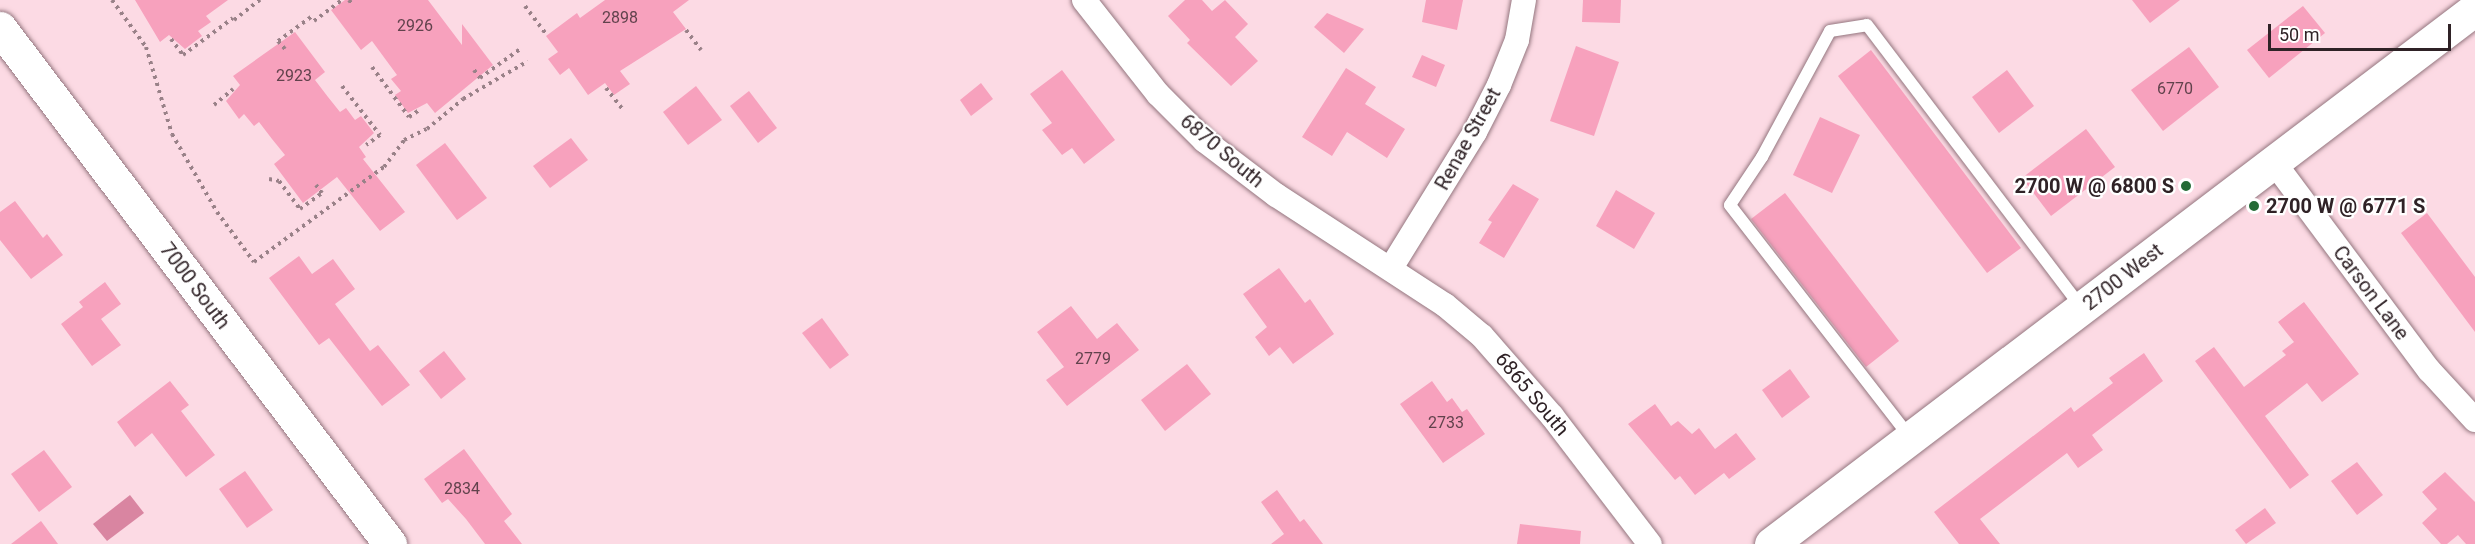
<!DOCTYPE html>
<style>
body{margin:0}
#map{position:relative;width:2475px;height:544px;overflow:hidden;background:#fcdae4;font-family:Roboto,sans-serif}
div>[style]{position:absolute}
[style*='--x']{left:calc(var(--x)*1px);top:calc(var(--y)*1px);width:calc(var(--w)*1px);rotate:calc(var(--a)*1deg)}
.water>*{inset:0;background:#d985a1}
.building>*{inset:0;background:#f7a1bd}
.path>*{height:4px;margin-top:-2px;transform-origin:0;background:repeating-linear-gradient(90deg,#998188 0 3px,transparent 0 7.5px)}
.roads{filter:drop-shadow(0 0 2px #94767f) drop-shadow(0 0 2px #94767f)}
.lane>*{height:12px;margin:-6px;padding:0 6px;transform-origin:6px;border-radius:6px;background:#fff}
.street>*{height:24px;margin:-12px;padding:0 12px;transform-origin:12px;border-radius:12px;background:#fff}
.secondary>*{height:33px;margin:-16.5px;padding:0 16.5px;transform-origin:16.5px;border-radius:16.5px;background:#fff}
.dots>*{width:16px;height:16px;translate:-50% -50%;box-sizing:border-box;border:3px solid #fff;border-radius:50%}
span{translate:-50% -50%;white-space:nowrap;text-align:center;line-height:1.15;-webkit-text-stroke:4.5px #fff;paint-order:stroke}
.number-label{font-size:16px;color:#61424c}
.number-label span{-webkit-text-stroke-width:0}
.street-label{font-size:20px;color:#2f2226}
.poi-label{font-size:20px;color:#2f2226;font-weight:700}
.right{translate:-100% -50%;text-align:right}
.left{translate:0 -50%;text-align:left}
.scale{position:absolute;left:2268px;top:24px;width:183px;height:27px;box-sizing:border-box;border:3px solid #2f2226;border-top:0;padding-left:8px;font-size:18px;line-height:21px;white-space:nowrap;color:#2f2226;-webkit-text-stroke:4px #fff;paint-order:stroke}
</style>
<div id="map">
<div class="water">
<i style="clip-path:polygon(130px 495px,144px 513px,107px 541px,93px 524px)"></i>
</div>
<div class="building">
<i style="clip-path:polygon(135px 0,228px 0,206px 16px,211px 22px,198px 31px,202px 36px,185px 49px,169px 35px,160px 42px)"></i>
<i style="clip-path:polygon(345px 0,428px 0,462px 45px,462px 24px,493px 65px,435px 113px,427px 103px,408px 113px,395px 95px,401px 91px,391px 79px,397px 75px,372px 41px,361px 50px,331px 10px)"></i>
<i style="clip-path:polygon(605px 0,689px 0,673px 12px,686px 29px,620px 71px,630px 84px,614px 95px,605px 83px,588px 95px,569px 68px,560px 75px,548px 59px,558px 52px,546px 36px,577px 13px,580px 18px)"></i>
<i style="clip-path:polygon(1185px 0,1202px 0,1212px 11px,1225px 0,1248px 24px,1235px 37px,1258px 61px,1231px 86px,1187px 43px,1190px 40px,1168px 16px)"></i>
<i style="clip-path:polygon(1426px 0,1463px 0,1457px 30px,1422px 22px)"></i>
<i style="clip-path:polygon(1583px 0,1621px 0,1620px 23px,1582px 22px)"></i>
<i style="clip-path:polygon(2132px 0,2180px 0,2150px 23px)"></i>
<i style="clip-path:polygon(2303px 6px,2325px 33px,2269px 78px,2247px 50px)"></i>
<i style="clip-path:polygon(1327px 13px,1364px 29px,1344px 53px,1314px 27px)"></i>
<i style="clip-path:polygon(295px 32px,325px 72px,315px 80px,328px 97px,340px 112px,346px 108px,355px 120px,361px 116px,374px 133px,359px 147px,366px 157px,363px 159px,405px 212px,380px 231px,337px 177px,303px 203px,274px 164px,285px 155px,272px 139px,259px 122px,254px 126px,244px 114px,239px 119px,226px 101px,240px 85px,233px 76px)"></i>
<i style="clip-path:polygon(1576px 46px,1619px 62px,1594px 136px,1550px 121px)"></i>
<i style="clip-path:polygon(2189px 47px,2219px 87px,2163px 131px,2131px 90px)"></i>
<i style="clip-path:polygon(1871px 50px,2021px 248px,1987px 273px,1838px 76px)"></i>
<i style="clip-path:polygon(1422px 55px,1445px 65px,1436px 87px,1412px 77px)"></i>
<i style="clip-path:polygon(1346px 68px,1376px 87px,1365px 104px,1405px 129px,1387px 158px,1347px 132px,1332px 156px,1302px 137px)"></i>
<i style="clip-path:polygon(1062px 70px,1115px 140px,1084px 164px,1072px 148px,1062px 155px,1042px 130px,1052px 123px,1030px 94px)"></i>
<i style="clip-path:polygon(2007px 70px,2034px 106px,1999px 133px,1972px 97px)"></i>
<i style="clip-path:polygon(981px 83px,993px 99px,971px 116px,960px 100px)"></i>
<i style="clip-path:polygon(696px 86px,722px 120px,688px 145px,663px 112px)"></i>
<i style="clip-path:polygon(749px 91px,777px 128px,758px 143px,730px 106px)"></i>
<i style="clip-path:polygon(1820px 117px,1860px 135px,1832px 193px,1793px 175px)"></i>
<i style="clip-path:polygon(2086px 129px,2115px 167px,2051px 216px,2022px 178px)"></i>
<i style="clip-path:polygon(571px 138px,588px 160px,550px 188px,533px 166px)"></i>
<i style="clip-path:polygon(445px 143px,487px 198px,457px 220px,416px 165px)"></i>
<i style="clip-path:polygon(1513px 184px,1539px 199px,1504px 258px,1479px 243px,1492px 222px,1488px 220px)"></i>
<i style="clip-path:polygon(1616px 190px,1655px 213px,1634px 249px,1596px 226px)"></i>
<i style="clip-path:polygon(1785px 193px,1899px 341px,1866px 367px,1751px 219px)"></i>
<i style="clip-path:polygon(15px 201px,43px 238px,47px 234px,63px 255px,31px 279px,0 240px,0 212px)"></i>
<i style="clip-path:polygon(2427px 213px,2475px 277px,2475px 332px,2401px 233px)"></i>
<i style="clip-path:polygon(299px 256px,312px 274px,333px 259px,355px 289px,335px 304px,370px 351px,378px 345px,410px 385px,382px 406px,329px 338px,319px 345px,269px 278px)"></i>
<i style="clip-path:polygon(1279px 268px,1305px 303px,1310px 299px,1334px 334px,1293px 364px,1280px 347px,1269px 356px,1255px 337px,1267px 327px,1243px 294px)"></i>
<i style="clip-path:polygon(105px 282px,121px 304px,101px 319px,121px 345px,92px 366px,61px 324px,83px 307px,79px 302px)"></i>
<i style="clip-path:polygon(2304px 302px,2359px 374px,2322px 402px,2307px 383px,2265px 416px,2309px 475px,2290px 489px,2195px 361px,2214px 347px,2244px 387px,2286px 355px,2282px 351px,2294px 342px,2278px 322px)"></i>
<i style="clip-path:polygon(1071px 306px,1097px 339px,1117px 323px,1139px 350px,1067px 406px,1046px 380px,1064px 367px,1037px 332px)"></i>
<i style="clip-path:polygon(822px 318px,849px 355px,830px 369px,802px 333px)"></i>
<i style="clip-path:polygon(444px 351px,466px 379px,441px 399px,419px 371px)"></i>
<i style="clip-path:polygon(2144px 353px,2163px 381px,2092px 435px,2103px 450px,2078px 468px,2067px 453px,1980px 519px,2000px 544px,1959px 544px,1934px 512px,2071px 407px,2074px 412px,2113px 383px,2109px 378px)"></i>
<i style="clip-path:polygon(1187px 364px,1211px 394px,1165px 431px,1141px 400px)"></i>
<i style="clip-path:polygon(1790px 369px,1810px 397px,1782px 418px,1762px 390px)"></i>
<i style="clip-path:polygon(170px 381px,189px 405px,181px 411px,215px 455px,186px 477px,152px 433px,135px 447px,117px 422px)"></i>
<i style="clip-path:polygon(1432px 381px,1447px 402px,1452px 398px,1462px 412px,1467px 409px,1485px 434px,1443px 463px,1400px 404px)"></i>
<i style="clip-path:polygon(1655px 404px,1671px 426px,1678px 421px,1692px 434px,1699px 428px,1715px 449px,1736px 433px,1756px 459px,1729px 479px,1724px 473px,1695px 495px,1680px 476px,1675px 480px,1628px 424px)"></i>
<i style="clip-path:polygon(464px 449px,512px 514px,504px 521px,522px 544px,485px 544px,466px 519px,448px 499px,442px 503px,424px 479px)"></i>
<i style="clip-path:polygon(44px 450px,72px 487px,39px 512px,11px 474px)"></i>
<i style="clip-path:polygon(2357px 462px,2383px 495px,2357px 515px,2331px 481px)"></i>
<i style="clip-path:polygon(245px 471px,273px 510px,247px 528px,219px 489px)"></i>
<i style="clip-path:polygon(2445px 472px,2475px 502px,2475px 544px,2466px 544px,2458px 535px,2447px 544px,2441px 544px,2422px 523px,2437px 509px,2422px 492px)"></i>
<i style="clip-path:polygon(1277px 490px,1300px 522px,1304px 519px,1323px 544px,1271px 544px,1284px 534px,1261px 502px)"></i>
<i style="clip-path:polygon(2265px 508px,2276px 523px,2246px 544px,2235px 530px)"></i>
<i style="clip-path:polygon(41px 521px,58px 544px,11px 544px)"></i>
<i style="clip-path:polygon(1520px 524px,1581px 531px,1580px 544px,1517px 544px)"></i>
</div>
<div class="path">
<i style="--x:112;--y:0;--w:58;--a:54.1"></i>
<i style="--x:146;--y:47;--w:91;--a:73.4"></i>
<i style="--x:172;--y:134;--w:90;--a:60"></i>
<i style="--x:217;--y:212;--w:62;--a:53.5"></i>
<i style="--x:254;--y:262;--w:161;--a:-36.2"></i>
<i style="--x:384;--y:167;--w:34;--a:-53"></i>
<i style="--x:404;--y:140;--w:25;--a:-26"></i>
<i style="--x:427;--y:129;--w:47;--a:-39.8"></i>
<i style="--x:463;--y:99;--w:75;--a:-30.3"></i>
<i style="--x:349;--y:0;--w:5;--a:53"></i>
<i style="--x:525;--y:6;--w:35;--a:53"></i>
<i style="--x:234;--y:20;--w:33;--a:-38"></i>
<i style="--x:314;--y:21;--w:35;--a:-37"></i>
<i style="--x:686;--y:30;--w:25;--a:53"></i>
<i style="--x:171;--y:39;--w:20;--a:53"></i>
<i style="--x:183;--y:55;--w:62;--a:-36.5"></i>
<i style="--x:285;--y:49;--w:11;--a:-131"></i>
<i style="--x:278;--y:41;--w:41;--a:-36"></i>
<i style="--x:372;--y:67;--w:62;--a:53.5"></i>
<i style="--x:409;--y:117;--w:14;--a:-34"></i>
<i style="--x:474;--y:70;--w:10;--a:53"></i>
<i style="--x:480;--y:78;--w:49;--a:-35.9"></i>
<i style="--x:342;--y:86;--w:62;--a:52.2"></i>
<i style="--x:380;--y:135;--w:17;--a:144"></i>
<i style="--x:606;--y:88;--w:28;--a:52"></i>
<i style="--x:214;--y:105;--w:25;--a:-40"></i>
<i style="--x:269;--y:179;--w:10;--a:11"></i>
<i style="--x:279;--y:181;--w:35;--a:53"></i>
<i style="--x:300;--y:209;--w:27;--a:-36"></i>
<i style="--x:322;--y:193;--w:10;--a:-127"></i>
</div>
<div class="roads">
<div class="lane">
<i style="--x:1909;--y:436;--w:292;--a:-127.8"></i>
<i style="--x:1730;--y:205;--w:58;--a:-56.3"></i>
<i style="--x:1762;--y:157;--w:143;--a:-61.6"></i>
<i style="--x:1830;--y:31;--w:37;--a:-9"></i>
<i style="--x:1867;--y:25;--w:355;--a:52.8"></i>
</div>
<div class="street">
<i style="--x:1084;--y:0;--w:120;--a:51.8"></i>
<i style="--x:1158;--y:94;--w:66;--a:45"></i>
<i style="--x:1205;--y:141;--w:89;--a:37.3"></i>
<i style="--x:1276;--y:195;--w:202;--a:33.1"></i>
<i style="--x:1445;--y:305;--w:48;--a:40"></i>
<i style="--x:1482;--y:336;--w:106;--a:48.8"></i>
<i style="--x:1552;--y:416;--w:161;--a:52.6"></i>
<i style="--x:2273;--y:161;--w:261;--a:53.3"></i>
<i style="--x:2429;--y:370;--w:68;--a:47.4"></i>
<i style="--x:1391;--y:268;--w:160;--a:-58.3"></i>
<i style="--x:1475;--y:132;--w:53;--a:-62.9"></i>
<i style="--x:1499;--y:85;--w:48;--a:-68.2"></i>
<i style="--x:1517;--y:40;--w:41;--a:-80.1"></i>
</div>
<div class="secondary">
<i style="--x:0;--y:28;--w:647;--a:52.92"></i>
<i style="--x:1771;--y:544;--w:884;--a:-37.23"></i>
</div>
</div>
<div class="dots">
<i style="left:2186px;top:186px;background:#246a36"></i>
<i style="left:2254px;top:206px;background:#246a36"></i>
</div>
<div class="number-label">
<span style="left:620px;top:18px">2898</span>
<span style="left:415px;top:26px">2926</span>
<span style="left:294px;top:76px">2923</span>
<span style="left:2175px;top:89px">6770</span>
<span style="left:1093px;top:359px">2779</span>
<span style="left:1446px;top:423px">2733</span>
<span style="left:462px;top:489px">2834</span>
</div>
<div class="street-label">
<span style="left:1468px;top:139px;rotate:-61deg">Renae Street</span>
<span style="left:1222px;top:151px;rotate:40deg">6870 South</span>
<span style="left:2123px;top:277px;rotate:-38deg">2700 West</span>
<span style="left:195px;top:286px;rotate:53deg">7000 South</span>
<span style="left:2371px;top:293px;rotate:53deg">Carson Lane</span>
<span style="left:1532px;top:394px;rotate:50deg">6865 South</span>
</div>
<div class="poi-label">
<span class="right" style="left:2174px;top:186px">2700 W @ 6800 S</span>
<span class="left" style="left:2266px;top:206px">2700 W @ 6771 S</span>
</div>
<div class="scale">50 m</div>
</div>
